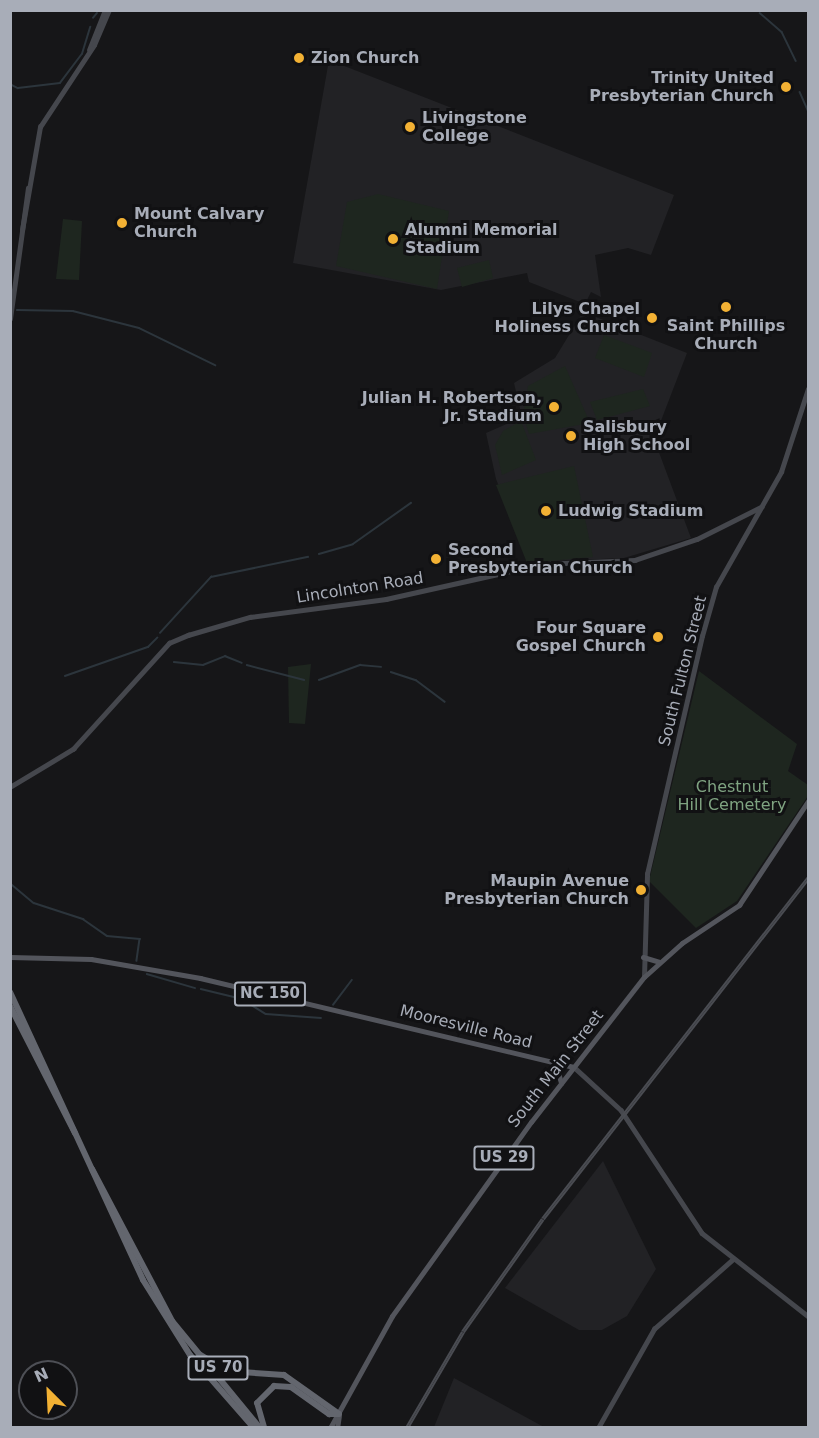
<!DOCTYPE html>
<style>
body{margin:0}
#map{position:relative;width:819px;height:1438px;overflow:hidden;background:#161618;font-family:"DejaVu Sans",sans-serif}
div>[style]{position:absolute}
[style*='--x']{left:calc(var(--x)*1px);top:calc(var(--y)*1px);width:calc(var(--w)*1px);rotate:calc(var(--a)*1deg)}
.built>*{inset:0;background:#222225}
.green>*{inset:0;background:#1e261f}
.stream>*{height:1.5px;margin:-0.75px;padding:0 0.75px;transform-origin:0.75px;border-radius:0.75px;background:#2c353c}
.secondary>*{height:4.5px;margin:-2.25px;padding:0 2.25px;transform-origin:2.25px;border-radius:2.25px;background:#45474d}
.primary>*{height:5px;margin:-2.5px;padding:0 2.5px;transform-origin:2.5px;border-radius:2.5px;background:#53555c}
.highway>*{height:6px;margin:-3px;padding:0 3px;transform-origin:3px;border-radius:3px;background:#63666e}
.rail>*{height:4px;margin-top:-2px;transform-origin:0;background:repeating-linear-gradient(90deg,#111113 0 4.5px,#4a4c52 0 9px);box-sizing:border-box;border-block:2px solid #4a4c52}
.dots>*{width:16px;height:16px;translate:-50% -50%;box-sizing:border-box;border:3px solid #111113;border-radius:50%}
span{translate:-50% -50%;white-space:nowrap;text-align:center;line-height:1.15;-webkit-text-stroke:6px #111113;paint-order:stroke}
.shield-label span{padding:2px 4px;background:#111113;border:2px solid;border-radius:4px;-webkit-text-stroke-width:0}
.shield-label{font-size:15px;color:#a8adb8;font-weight:700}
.poi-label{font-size:16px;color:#a8adb8;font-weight:700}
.left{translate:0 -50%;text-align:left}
.right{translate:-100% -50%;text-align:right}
.street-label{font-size:16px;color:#a8adb8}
.park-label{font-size:16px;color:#7fa381}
.frame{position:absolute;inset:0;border:12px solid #a8adb8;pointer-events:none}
.north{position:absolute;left:18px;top:1360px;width:60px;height:60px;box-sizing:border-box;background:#111113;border:2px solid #4d4f55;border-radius:50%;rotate:336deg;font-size:16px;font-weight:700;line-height:24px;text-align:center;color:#a8adb8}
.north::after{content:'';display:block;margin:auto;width:21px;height:27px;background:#f2b134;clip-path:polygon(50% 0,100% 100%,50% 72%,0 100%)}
</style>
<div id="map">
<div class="built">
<i style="clip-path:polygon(329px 60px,674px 195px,651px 255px,628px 248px,595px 255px,601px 297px,591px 292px,585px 304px,529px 282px,527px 273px,441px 290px,293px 263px)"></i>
<i style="clip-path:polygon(583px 312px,687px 353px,654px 439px,691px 538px,624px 558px,529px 562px,496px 479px,486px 433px,516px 420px,521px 413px,514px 383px,555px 358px)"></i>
<i style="clip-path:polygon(603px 1161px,656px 1269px,627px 1316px,602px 1330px,579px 1330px,505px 1288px)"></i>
<i style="clip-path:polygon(454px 1378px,544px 1427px,434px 1427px)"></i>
</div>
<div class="green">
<i style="clip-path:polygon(378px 194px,449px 211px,437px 289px,336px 266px,347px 202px)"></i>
<i style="clip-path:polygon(63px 219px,82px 221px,79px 280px,56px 279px)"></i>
<i style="clip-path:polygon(489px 260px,493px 278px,462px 287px,457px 268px)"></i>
<i style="clip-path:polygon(604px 335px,652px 353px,644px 377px,595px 358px)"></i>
<i style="clip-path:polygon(565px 366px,590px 423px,529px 434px,523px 415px,528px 386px)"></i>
<i style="clip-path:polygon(643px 389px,650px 406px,597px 420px,590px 402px)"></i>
<i style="clip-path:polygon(521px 421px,536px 460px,502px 475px,495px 445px,503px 431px)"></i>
<i style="clip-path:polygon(574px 466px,593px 557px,527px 563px,496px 485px)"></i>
<i style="clip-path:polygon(311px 664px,305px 724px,289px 723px,288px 667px)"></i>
<i style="clip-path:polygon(699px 671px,797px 744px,788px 771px,808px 785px,808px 796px,737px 901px,696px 928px,649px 881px)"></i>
</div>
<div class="stream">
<i style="--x:760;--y:13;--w:29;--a:41"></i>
<i style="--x:782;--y:32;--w:32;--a:64"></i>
<i style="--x:93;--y:18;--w:6;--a:-51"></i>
<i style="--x:10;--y:84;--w:9;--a:27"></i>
<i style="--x:18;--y:88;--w:42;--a:-6.8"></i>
<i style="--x:60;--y:83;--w:36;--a:-53"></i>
<i style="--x:82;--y:54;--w:28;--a:-73"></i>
<i style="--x:800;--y:92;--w:20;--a:66"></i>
<i style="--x:17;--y:310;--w:56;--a:1"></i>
<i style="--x:73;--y:311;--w:68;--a:14.4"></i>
<i style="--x:139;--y:328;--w:85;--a:26"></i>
<i style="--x:319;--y:554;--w:35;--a:-16"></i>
<i style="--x:353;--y:544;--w:71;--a:-35.3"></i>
<i style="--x:160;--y:633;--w:76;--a:-47.7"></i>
<i style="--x:211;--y:577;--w:99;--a:-11.7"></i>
<i style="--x:174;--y:662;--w:29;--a:6"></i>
<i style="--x:203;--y:665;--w:24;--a:-22"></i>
<i style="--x:225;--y:656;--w:18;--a:22"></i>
<i style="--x:247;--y:665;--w:59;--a:14.7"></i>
<i style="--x:391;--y:672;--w:26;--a:18"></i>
<i style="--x:416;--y:680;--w:36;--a:37"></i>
<i style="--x:65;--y:676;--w:88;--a:-19.3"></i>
<i style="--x:148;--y:647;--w:13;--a:-45"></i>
<i style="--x:319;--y:680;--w:44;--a:-20.1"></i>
<i style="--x:360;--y:665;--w:21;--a:5"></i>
<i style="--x:10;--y:883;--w:31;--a:40"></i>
<i style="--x:34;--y:903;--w:52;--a:18.1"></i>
<i style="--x:83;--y:919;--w:29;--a:35"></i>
<i style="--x:107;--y:936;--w:33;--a:5"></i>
<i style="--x:140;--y:939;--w:22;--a:98"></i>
<i style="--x:147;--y:974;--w:50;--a:16.3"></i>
<i style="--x:201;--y:989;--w:42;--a:13.7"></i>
<i style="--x:242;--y:999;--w:28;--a:32"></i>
<i style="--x:266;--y:1014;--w:55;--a:4.2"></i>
<i style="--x:333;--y:1005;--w:31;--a:-53"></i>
</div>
<div class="secondary">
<i style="--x:89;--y:50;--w:43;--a:-68.2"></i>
<i style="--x:22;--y:230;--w:105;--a:-80.1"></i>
<i style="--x:40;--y:127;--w:98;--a:-56.6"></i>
<i style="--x:94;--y:45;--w:38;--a:-67"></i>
<i style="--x:10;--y:319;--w:132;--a:-82.2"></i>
<i style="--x:10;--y:787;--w:74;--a:-31.1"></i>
<i style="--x:73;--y:749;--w:143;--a:-47.8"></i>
<i style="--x:169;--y:643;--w:21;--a:-23"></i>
<i style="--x:188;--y:635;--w:65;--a:-16.2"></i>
<i style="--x:250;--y:617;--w:137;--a:-7.5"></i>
<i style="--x:386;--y:599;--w:160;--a:-12.6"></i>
<i style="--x:542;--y:564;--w:93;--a:-2.5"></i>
<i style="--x:635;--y:560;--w:65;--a:-18.7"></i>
<i style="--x:697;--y:539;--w:72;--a:-26.6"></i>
<i style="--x:644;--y:977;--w:103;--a:-88.3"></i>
<i style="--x:647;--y:874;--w:244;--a:-77"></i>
<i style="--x:702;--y:636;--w:51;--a:-74.1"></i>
<i style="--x:716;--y:587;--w:132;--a:-60.5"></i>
<i style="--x:781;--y:472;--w:87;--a:-72"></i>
<i style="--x:574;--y:1067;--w:64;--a:42.5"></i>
<i style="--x:621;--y:1110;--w:147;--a:56.6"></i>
<i style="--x:702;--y:1233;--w:135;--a:38.1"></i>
<i style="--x:598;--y:1428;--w:114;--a:-60.5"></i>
<i style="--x:654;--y:1329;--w:106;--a:-41.5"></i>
</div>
<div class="primary">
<i style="--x:10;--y:957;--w:81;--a:1.4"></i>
<i style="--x:91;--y:959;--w:111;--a:9.9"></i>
<i style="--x:200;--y:978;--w:384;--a:13.4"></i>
<i style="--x:643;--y:957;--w:17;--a:17"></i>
<i style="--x:555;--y:1063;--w:21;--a:73"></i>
<i style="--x:330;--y:1428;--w:128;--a:-61"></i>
<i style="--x:392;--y:1316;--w:239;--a:-54.4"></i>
<i style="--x:531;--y:1122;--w:184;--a:-52.1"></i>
<i style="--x:644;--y:977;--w:51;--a:-41.8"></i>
<i style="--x:682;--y:943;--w:69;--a:-33.7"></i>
<i style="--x:739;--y:905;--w:125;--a:-56.4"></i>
<i style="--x:337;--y:1428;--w:12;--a:-81"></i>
</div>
<div class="highway">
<i style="--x:10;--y:992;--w:317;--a:65.2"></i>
<i style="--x:143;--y:1280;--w:89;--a:57.9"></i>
<i style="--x:190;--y:1355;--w:97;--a:48.8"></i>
<i style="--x:10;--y:1006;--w:143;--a:62.9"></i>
<i style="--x:92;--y:1169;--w:172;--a:62.2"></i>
<i style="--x:172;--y:1321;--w:139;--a:50.6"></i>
<i style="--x:199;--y:1354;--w:33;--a:31"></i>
<i style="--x:227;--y:1371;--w:57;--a:4"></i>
<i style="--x:284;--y:1375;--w:67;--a:35.3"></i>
<i style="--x:264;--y:1427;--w:25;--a:-106"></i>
<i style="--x:257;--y:1403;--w:24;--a:-45"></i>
<i style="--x:274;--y:1386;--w:17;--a:3"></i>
<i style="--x:291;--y:1387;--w:47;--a:35.4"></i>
<i style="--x:329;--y:1414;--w:10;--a:0"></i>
</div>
<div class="rail">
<i style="--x:407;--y:1428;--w:111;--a:-59.7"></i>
<i style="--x:463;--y:1332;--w:138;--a:-54.7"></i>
<i style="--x:543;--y:1219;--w:432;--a:-52.1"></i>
</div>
<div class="dots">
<i style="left:299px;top:58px;background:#f2b134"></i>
<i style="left:786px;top:87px;background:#f2b134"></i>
<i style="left:410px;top:127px;background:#f2b134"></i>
<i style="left:122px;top:223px;background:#f2b134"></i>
<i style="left:393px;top:239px;background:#f2b134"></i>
<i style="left:726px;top:307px;background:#f2b134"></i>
<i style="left:652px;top:318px;background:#f2b134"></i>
<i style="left:554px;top:407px;background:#f2b134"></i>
<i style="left:571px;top:436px;background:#f2b134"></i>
<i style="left:546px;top:511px;background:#f2b134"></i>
<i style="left:436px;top:559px;background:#f2b134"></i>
<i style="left:658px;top:637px;background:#f2b134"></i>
<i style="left:641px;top:890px;background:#f2b134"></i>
</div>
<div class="shield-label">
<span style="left:270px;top:994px">NC 150</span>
<span style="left:504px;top:1158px">US 29</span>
<span style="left:218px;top:1368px">US 70</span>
</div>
<div class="poi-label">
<span class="left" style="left:311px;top:58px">Zion Church</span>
<span class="right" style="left:774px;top:87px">Trinity United<br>Presbyterian Church</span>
<span class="left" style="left:422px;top:127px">Livingstone<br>College</span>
<span class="left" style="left:134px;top:223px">Mount Calvary<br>Church</span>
<span class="left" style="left:405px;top:239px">Alumni Memorial<br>Stadium</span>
<span class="right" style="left:640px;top:318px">Lilys Chapel<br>Holiness Church</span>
<span style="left:726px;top:335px">Saint Phillips<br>Church</span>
<span class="right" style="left:542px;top:407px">Julian H. Robertson,<br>Jr. Stadium</span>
<span class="left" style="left:583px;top:436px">Salisbury<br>High School</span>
<span class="left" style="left:558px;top:511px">Ludwig Stadium</span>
<span class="left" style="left:448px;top:559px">Second<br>Presbyterian Church</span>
<span class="right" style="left:646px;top:637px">Four Square<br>Gospel Church</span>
<span class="right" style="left:629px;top:890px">Maupin Avenue<br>Presbyterian Church</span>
</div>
<div class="street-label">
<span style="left:360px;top:588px;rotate:-9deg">Lincolnton Road</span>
<span style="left:683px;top:671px;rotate:-76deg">South Fulton Street</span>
<span style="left:466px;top:1027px;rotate:14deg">Mooresville Road</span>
<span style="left:556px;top:1069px;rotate:-52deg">South Main Street</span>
</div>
<div class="park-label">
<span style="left:732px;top:796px">Chestnut<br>Hill Cemetery</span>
</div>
<div class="frame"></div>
<div class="north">N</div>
</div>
